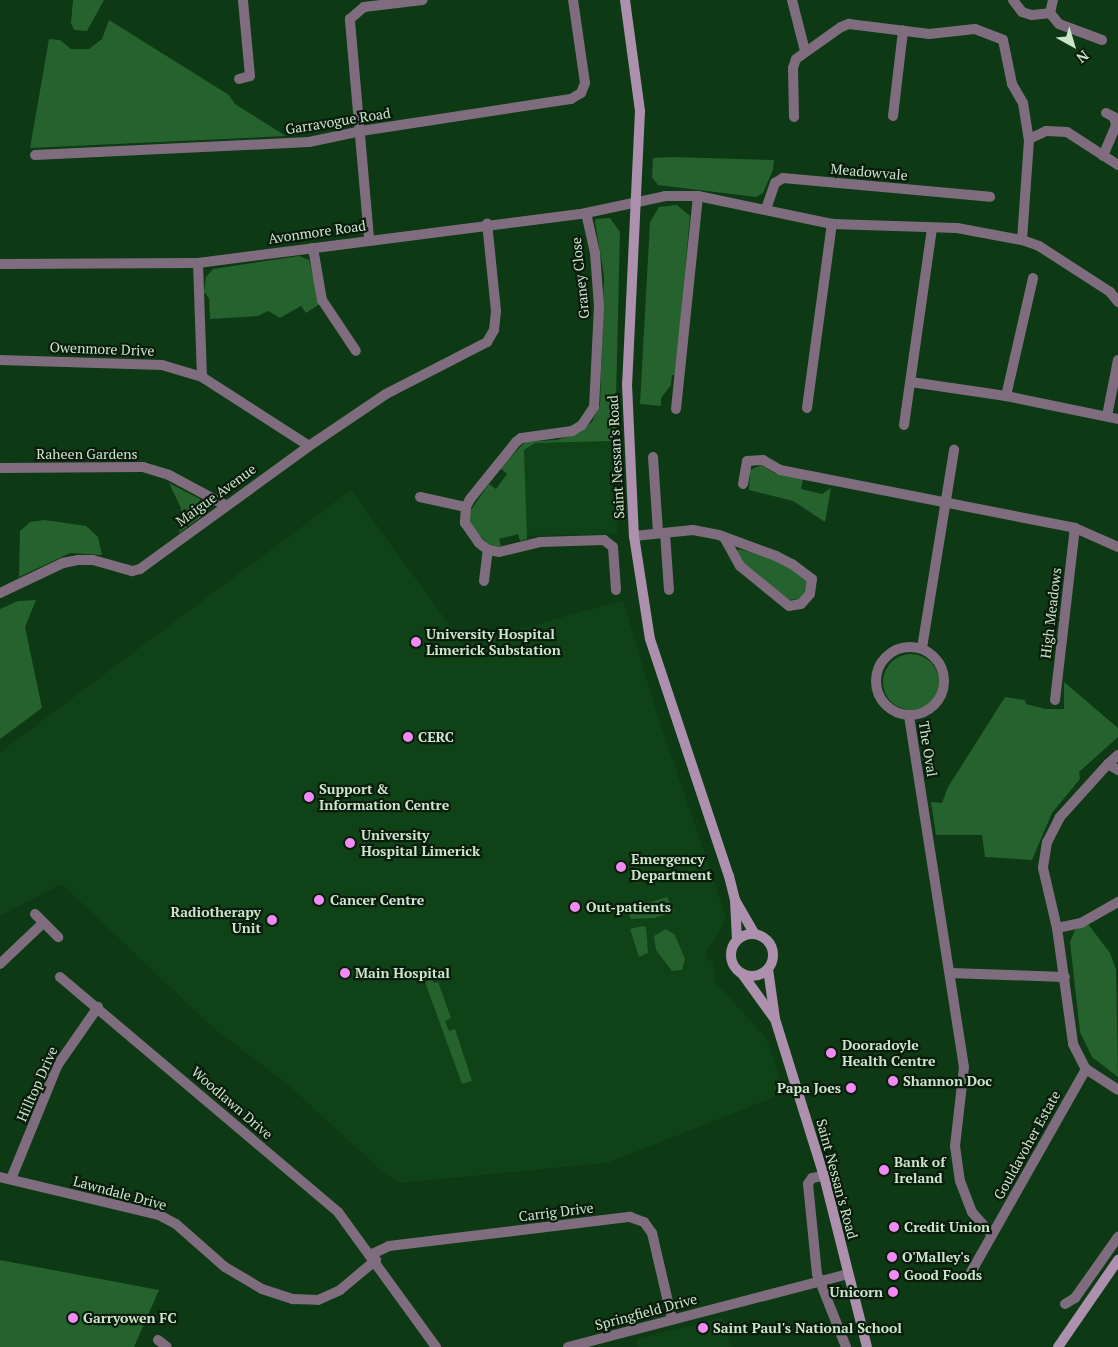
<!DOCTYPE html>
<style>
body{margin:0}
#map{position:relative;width:1118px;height:1347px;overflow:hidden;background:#0d3914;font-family:"PT Serif",serif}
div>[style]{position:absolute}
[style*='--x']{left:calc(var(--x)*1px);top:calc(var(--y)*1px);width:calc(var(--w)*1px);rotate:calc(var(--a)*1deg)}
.built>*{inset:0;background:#0f4317}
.green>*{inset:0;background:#25622d}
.round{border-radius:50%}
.street>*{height:10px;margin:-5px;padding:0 5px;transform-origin:5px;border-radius:5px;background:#7f6d7f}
.street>.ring{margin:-5px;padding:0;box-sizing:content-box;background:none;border:10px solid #7f6d7f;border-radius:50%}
.secondary>*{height:10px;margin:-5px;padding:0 5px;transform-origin:5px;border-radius:5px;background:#ad90ad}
.secondary>.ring{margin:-5px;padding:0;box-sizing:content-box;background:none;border:10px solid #ad90ad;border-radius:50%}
.dots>*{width:14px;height:14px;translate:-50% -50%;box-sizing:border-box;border:2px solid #0a1c0c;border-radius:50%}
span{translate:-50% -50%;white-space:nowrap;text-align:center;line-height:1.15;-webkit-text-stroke:4.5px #0a1c0c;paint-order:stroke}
.street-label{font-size:14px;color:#cde4cd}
.poi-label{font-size:14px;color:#cde4cd;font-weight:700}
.left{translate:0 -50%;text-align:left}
.right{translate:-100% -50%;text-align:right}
.north{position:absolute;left:1048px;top:20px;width:50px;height:50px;-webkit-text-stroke:4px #0a1c0c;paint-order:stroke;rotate:141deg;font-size:14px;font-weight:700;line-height:20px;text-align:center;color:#cde4cd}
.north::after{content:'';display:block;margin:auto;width:18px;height:22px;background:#cde4cd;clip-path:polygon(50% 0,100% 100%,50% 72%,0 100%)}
</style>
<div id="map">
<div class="built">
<i style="clip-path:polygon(615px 441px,618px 534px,526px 536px,524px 451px,535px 443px)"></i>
<i style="clip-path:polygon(351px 490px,464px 645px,623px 600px,657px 714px,726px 916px,720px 932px,706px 952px,707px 959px,713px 962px,716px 983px,767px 1039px,785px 1093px,607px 1163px,399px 1183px,379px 1169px,290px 1086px,212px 1027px,62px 884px,0 916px,0 752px)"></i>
<i style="clip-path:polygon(723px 1317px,732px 1347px,638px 1347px,636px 1339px)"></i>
</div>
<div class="green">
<i style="clip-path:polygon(73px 0,104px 0,87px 31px,74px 30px,71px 23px)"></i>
<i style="clip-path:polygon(109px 20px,229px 95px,235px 104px,286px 136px,30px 148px,49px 39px,60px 40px,71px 49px,89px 49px,102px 39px)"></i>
<i style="clip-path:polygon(673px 157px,774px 160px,773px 170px,763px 193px,756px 197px,658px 185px,652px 177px,653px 158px)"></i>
<i style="clip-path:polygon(677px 205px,690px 216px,676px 375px,672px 375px,671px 385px,661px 398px,661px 406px,640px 404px,650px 222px,659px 207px)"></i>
<i style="clip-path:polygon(610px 218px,620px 232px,615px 441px,535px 443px,524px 450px,527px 539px,520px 541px,518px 534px,499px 539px,501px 546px,497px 547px,490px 546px,469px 524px,470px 511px,489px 484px,496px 489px,507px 474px,500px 468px,525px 442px,557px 440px,580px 432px,592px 422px,600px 405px,604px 276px,595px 222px,596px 219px)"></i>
<i style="clip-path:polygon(299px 256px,309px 260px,320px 304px,306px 313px,301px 306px,280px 318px,268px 311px,258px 316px,210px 319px,209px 298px,204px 292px,206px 277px,213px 269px)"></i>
<i style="clip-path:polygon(761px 465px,778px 475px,803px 479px,801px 489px,822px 494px,831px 488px,825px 522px,793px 501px,749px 490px,750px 470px)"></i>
<i style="clip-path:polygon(169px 483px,202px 500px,207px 507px,205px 514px,179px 533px,181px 508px)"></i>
<i style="clip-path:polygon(45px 520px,86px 526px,98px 537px,102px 555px,70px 553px,19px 577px,20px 531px,30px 522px)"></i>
<i style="clip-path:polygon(739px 549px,769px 557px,800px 573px,808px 581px,808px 588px,801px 599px,788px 600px,741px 561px,737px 551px)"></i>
<i style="clip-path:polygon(36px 600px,25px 627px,42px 708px,0 739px,0 609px,18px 601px)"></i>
<i class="round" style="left:883px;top:654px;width:56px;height:56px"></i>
<i style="clip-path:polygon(1064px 682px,1118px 728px,1118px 737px,1079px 772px,1080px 779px,1052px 813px,1032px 860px,985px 857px,982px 835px,936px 835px,931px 802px,942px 803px,948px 787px,1005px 697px,1025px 700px,1026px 704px,1045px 709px,1064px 709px)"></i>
<i style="clip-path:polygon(667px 897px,674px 911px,655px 918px,631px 919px,627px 910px)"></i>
<i style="clip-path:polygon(1088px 924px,1110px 953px,1116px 969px,1118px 1077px,1092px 1057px,1080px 1032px,1070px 942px,1075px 930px)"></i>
<i style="clip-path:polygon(643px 926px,646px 927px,648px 953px,639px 957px,630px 929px)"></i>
<i style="clip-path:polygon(666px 929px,675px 935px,685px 959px,682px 970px,672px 971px,656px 950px,654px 936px)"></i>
<i style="clip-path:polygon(432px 979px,434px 983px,438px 982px,451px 1018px,445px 1021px,449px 1031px,455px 1029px,472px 1081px,462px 1084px,425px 982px)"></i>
<i style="clip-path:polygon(0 1260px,159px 1290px,134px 1347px,0 1347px)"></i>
</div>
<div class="street">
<i style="--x:792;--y:0;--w:53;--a:75.7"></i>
<i style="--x:1013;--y:0;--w:15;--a:53"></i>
<i style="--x:1022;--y:12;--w:10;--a:17"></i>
<i style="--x:1032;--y:15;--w:18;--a:-6"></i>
<i style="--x:1053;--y:0;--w:13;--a:103"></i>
<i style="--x:1050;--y:13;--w:14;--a:51"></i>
<i style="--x:1059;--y:24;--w:46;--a:20.4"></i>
<i style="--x:239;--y:79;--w:11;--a:-15"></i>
<i style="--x:250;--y:76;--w:76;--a:-95.3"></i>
<i style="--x:893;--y:116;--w:86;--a:-83.3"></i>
<i style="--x:794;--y:117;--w:49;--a:-91.2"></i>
<i style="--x:793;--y:68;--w:9;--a:-72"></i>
<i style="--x:796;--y:59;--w:55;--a:-35.4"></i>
<i style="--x:841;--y:27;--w:9;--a:-21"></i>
<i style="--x:849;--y:24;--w:81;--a:7.1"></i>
<i style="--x:929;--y:34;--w:46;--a:-6.2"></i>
<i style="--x:975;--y:29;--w:30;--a:21"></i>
<i style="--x:1003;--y:40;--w:45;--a:78.4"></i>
<i style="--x:1012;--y:84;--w:22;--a:60"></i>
<i style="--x:1023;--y:103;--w:36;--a:81"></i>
<i style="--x:35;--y:155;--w:274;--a:-2.7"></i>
<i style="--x:309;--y:142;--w:53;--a:-11.9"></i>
<i style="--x:361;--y:131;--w:212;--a:-8.7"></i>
<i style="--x:571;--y:99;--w:12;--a:-31"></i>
<i style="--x:581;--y:93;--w:11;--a:-68"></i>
<i style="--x:585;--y:83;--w:84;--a:-98.2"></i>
<i style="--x:1103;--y:156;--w:34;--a:-67"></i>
<i style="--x:1116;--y:125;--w:8;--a:-104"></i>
<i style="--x:1114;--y:117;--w:9;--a:-153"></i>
<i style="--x:766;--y:209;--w:28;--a:-71"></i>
<i style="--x:775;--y:183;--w:9;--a:-32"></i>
<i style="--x:783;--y:178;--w:208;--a:5.2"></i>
<i style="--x:586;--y:213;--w:41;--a:77.3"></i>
<i style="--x:595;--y:253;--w:53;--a:85.7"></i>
<i style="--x:599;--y:306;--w:101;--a:92.8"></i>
<i style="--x:594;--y:407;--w:22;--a:124"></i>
<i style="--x:582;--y:425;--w:12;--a:149"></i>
<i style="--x:572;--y:431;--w:51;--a:172.2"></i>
<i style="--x:521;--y:438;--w:6;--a:141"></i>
<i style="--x:516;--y:442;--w:73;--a:128.9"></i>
<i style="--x:470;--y:499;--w:9;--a:117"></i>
<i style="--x:466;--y:507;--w:16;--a:94"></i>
<i style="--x:465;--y:523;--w:24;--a:55"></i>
<i style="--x:479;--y:543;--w:11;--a:38"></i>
<i style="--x:488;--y:550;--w:11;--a:10"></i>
<i style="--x:499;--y:552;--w:42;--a:-13.7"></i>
<i style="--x:540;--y:542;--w:64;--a:-1.8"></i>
<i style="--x:604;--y:540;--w:11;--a:38"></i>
<i style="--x:613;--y:547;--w:43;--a:86"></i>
<i style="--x:369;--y:238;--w:220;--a:-95"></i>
<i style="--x:350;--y:19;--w:18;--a:-41"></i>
<i style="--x:364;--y:7;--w:59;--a:-6.8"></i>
<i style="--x:1022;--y:240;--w:101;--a:-86"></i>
<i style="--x:1029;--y:139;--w:19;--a:-25"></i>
<i style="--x:1046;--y:131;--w:21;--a:3"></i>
<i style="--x:1067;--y:132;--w:61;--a:32.9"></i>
<i style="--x:313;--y:248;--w:53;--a:80.2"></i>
<i style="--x:322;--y:300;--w:61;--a:56.3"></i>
<i style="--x:198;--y:263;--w:114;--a:88"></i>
<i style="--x:202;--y:377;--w:127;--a:32.8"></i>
<i style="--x:309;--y:446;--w:93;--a:-34"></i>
<i style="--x:386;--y:394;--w:114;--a:-27.2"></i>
<i style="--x:487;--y:342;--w:14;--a:-60"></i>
<i style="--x:494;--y:330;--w:19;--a:-84"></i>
<i style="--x:496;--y:311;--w:88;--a:-95.8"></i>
<i style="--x:0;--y:264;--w:198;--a:-0.3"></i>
<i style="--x:198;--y:263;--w:391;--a:-7.3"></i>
<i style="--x:586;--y:213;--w:81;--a:-12.1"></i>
<i style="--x:665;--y:196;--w:33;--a:0"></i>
<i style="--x:698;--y:196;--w:137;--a:11.8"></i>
<i style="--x:832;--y:224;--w:125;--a:1.8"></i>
<i style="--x:957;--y:228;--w:66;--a:10.5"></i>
<i style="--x:1022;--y:240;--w:18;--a:19"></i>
<i style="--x:1039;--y:246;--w:85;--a:32.9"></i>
<i style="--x:1110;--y:292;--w:13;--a:51"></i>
<i style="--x:0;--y:360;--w:162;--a:1.8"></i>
<i style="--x:162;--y:365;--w:42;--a:16.7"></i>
<i style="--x:911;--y:382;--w:96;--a:8.4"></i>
<i style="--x:1006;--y:396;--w:114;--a:11.6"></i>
<i style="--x:1006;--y:396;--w:121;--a:-77.1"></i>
<i style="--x:807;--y:408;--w:186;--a:-82.3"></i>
<i style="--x:676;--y:409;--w:214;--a:-84.1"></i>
<i style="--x:1107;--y:416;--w:57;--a:-78.9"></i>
<i style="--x:904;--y:425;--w:199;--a:-81.9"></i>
<i style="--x:653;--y:457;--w:76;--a:86.2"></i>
<i style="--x:0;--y:468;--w:143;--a:-0.4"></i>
<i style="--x:143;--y:467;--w:27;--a:17"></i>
<i style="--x:169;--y:475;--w:64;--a:28.2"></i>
<i style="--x:743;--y:484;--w:23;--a:-80"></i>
<i style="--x:747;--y:461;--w:16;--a:-4"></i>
<i style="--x:763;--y:460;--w:20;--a:30"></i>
<i style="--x:780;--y:470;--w:301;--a:11.1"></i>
<i style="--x:1075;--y:528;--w:47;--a:23.8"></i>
<i style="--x:420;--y:497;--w:47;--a:12.3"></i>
<i style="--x:665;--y:533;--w:57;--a:86"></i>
<i style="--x:634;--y:536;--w:59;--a:-5.8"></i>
<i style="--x:693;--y:530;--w:26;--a:11"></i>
<i style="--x:719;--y:535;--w:61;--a:20.2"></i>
<i style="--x:776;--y:556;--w:18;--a:27"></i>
<i style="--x:792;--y:564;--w:25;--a:37"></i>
<i style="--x:812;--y:579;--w:15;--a:98"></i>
<i style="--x:810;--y:594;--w:13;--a:132"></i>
<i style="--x:801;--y:604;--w:12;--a:171"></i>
<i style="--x:789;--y:606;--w:63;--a:-140.8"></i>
<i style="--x:740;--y:566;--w:33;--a:-119"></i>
<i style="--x:484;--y:581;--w:31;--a:-83"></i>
<i style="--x:0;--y:593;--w:70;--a:-25.5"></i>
<i style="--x:63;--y:563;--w:16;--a:-11"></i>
<i style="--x:79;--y:560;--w:14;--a:0"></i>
<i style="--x:93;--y:560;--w:41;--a:15.8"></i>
<i style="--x:132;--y:571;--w:8;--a:-14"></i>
<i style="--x:140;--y:569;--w:209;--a:-36"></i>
<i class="ring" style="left:876px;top:647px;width:58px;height:58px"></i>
<i style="--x:922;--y:648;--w:201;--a:-80.8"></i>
<i style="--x:1055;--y:700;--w:173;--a:-83.4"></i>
<i style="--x:909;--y:716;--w:355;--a:81.1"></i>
<i style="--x:964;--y:1067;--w:80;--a:96.5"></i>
<i style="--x:955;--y:1146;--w:35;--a:82"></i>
<i style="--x:960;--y:1181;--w:33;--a:69"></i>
<i style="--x:972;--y:1212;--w:30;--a:49"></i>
<i style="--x:1118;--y:755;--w:13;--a:138"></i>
<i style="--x:1108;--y:764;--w:12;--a:31"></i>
<i style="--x:1108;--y:764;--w:72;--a:132.2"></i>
<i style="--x:1060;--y:817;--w:28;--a:117"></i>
<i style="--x:1047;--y:842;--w:26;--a:99"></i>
<i style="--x:1043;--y:868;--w:62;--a:76.9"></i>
<i style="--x:1057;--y:928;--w:117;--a:82.1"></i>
<i style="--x:1073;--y:1044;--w:28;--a:63"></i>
<i style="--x:1086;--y:1069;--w:38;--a:33"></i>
<i style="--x:35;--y:914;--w:33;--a:45"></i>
<i style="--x:1057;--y:928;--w:25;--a:-12"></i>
<i style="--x:1081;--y:923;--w:43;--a:-29.6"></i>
<i style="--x:0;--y:964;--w:59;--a:-43.6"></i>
<i style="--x:950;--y:973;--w:115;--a:2"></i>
<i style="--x:60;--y:977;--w:364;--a:40.2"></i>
<i style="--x:338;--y:1212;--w:167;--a:54"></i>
<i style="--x:824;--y:1176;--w:12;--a:171"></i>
<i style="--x:812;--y:1178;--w:7;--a:124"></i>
<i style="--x:808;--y:1184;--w:90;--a:84.3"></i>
<i style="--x:817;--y:1274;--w:79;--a:68.3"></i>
<i style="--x:0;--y:1177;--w:163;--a:13.4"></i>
<i style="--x:159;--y:1215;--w:19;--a:28"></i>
<i style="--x:176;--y:1224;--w:65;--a:41.3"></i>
<i style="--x:225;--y:1267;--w:43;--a:30.7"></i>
<i style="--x:262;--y:1289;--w:33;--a:18"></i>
<i style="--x:293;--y:1299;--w:25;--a:2"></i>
<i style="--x:318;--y:1300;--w:24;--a:-24"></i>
<i style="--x:340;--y:1290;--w:47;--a:-39.8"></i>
<i style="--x:11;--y:1179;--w:122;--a:-67.8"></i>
<i style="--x:57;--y:1066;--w:72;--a:-55.2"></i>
<i style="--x:372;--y:1254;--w:19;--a:-25"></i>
<i style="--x:389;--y:1246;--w:243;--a:-6.9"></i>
<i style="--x:630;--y:1217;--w:15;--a:20"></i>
<i style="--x:644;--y:1222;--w:14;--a:54"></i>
<i style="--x:652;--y:1233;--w:88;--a:76.9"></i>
<i style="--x:970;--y:1274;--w:236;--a:-60.5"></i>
<i style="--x:1065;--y:1304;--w:12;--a:-31"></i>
<i style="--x:1075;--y:1298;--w:75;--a:-54.8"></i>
<i style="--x:158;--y:1340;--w:11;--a:38"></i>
<i style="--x:568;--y:1347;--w:289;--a:-14.6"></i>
</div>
<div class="secondary">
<i style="--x:625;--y:0;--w:112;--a:82.3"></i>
<i style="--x:640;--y:111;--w:273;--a:92.7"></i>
<i style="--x:627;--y:384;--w:152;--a:87.4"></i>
<i style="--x:634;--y:536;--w:104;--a:81.2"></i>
<i style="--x:650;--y:639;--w:250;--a:71.6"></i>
<i style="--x:729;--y:876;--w:25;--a:76"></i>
<i style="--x:735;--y:900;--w:40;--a:87.1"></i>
<i style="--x:735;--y:900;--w:39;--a:60"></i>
<i class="ring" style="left:731px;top:934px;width:32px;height:32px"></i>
<i style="--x:768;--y:969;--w:50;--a:82"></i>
<i style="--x:775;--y:1019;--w:164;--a:72.7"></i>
<i style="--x:824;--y:1176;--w:176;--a:75.9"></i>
<i style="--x:743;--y:975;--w:53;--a:54.2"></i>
<i style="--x:1058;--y:1347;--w:106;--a:-55.4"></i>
</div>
<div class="dots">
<i style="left:416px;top:642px;background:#f18af4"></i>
<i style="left:408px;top:737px;background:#f18af4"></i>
<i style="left:309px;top:797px;background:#f18af4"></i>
<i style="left:350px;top:843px;background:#f18af4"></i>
<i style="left:621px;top:867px;background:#f18af4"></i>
<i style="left:319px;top:900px;background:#f18af4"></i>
<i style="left:575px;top:907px;background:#f18af4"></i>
<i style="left:272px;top:920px;background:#f18af4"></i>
<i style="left:345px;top:973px;background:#f18af4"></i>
<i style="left:831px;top:1053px;background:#f18af4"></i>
<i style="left:893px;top:1081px;background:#f18af4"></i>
<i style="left:851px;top:1088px;background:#f18af4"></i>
<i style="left:884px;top:1170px;background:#f18af4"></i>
<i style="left:894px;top:1227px;background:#f18af4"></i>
<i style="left:892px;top:1257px;background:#f18af4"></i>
<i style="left:894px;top:1275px;background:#f18af4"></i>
<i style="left:893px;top:1292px;background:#f18af4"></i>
<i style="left:73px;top:1318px;background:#f18af4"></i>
<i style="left:703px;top:1328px;background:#f18af4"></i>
</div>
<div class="street-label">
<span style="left:338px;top:121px;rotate:-9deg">Garravogue Road</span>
<span style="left:869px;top:172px;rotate:5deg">Meadowvale</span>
<span style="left:317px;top:232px;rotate:-8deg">Avonmore Road</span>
<span style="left:580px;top:278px;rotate:-96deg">Graney Close</span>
<span style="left:102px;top:349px;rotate:2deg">Owenmore Drive</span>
<span style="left:87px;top:454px">Raheen Gardens</span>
<span style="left:616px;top:457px;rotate:-93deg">Saint Nessan's Road</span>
<span style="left:216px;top:495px;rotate:-36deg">Maigue Avenue</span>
<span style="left:1051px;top:613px;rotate:-83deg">High Meadows</span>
<span style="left:928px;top:749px;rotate:81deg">The Oval</span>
<span style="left:37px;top:1084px;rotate:-66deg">Hilltop Drive</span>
<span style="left:232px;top:1103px;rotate:41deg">Woodlawn Drive</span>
<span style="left:1027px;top:1145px;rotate:-61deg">Gouldavoher Estate</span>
<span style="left:837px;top:1179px;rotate:75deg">Saint Nessan's Road</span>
<span style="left:120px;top:1193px;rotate:15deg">Lawndale Drive</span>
<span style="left:556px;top:1212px;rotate:-7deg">Carrig Drive</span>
<span style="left:646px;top:1312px;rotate:-15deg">Springfield Drive</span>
</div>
<div class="poi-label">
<span class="left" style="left:426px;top:642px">University Hospital<br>Limerick Substation</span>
<span class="left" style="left:418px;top:737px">CERC</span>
<span class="left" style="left:319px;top:797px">Support &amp;<br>Information Centre</span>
<span class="left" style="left:361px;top:843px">University<br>Hospital Limerick</span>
<span class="left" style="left:631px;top:867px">Emergency<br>Department</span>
<span class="left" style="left:330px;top:900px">Cancer Centre</span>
<span class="left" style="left:586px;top:907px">Out-patients</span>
<span class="right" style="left:261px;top:920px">Radiotherapy<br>Unit</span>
<span class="left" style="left:355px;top:973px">Main Hospital</span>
<span class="left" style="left:842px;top:1053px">Dooradoyle<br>Health Centre</span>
<span class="left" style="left:903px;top:1081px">Shannon Doc</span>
<span class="right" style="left:841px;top:1088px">Papa Joes</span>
<span class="left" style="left:894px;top:1170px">Bank of<br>Ireland</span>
<span class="left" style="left:904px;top:1227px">Credit Union</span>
<span class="left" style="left:902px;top:1257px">O'Malley's</span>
<span class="left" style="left:904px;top:1275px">Good Foods</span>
<span class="right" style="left:883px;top:1292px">Unicorn</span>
<span class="left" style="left:83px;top:1318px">Garryowen FC</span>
<span class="left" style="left:713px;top:1328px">Saint Paul's National School</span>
</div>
<div class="north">N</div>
</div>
